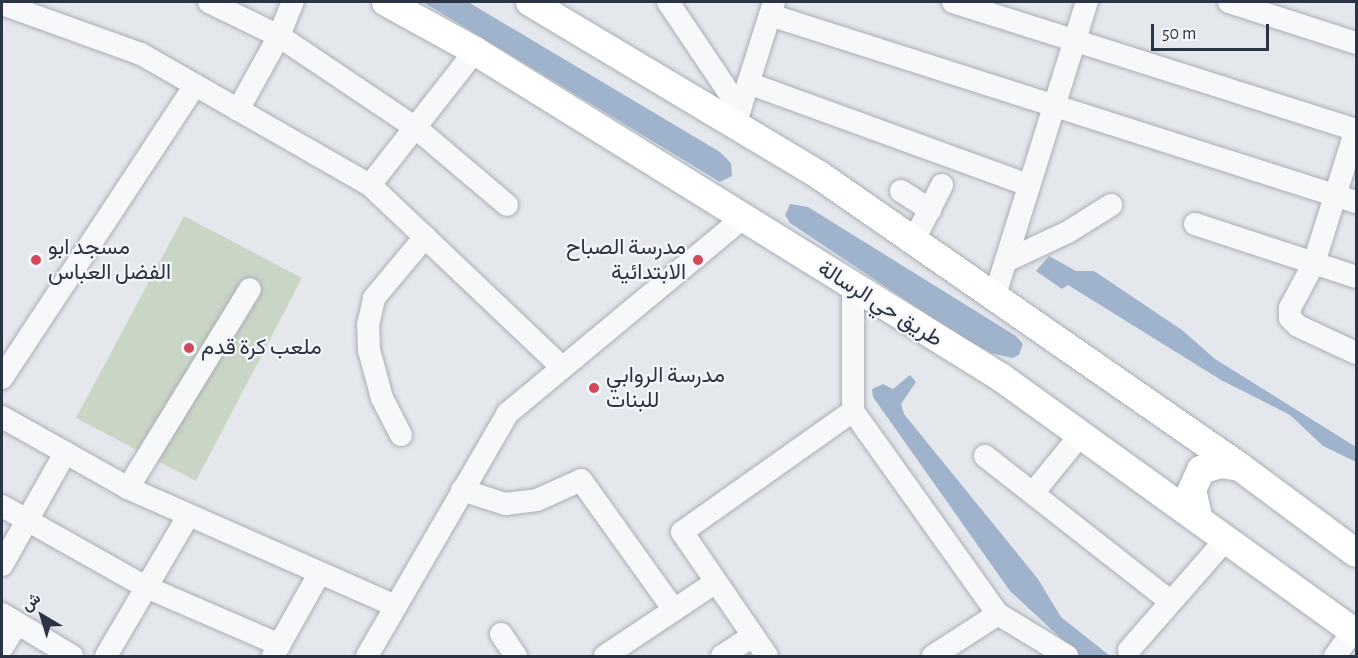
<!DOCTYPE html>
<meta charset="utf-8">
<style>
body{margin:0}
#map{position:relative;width:1358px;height:658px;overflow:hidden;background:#e4e7ec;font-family:"Alegreya Sans",Vazirmatn,sans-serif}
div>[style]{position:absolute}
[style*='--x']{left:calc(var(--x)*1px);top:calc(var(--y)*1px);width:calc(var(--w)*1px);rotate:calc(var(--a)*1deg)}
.green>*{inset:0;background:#c9d6c5}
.water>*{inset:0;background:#9fb4cc}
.roads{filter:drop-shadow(0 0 2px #a9aeb7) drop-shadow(0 0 2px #a9aeb7)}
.minor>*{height:22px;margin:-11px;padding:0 11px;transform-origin:11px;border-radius:11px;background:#f7f8fa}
.major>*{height:28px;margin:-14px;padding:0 14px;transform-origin:14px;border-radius:14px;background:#fff}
.dots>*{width:16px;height:16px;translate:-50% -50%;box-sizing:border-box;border:3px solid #f4f6f9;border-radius:50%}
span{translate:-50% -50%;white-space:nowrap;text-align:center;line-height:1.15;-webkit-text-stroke:4.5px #f4f6f9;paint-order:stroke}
.poi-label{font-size:22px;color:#2b3445}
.left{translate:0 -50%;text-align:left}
.right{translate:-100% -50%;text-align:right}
.street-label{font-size:22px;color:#2b3445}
.frame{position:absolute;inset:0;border:3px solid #2b3445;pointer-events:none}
.north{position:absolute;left:12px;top:586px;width:60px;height:60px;-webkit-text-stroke:4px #f4f6f9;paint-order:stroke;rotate:322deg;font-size:16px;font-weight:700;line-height:24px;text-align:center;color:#2b3445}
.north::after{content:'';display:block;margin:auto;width:21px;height:27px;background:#2b3445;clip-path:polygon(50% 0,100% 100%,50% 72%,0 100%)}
.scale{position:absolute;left:1151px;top:24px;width:118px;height:27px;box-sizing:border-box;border:3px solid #2b3445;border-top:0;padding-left:8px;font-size:18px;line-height:21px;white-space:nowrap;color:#2b3445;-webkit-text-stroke:4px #f4f6f9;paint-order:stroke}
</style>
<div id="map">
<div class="green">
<i style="clip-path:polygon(184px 216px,302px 278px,196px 481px,76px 418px)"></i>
</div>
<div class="water">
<i style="clip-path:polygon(423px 2px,468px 2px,720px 152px,731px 163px,732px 176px,720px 182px)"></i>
<i style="clip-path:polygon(790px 204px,808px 207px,1016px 336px,1023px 344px,1019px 355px,1012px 358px,991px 353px,955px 333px,790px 223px,785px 215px)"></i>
<i style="clip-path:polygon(1049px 256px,1076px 271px,1094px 271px,1182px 330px,1215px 359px,1356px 447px,1356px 462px,1323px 446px,1290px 415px,1221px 380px,1068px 285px,1062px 289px,1036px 271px)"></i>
<i style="clip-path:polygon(910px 375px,916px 382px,901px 404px,904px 414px,1038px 579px,1061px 617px,1110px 656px,1080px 656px,1010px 591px,873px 397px,872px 389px,883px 384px,893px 389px)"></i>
</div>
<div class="roads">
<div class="minor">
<i style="--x:209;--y:2;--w:78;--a:25.9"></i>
<i style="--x:279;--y:36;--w:165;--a:33.9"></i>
<i style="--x:416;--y:128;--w:119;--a:40.2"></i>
<i style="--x:668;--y:2;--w:129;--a:56.1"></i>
<i style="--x:953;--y:2;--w:423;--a:17.6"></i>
<i style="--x:1229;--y:2;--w:133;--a:17.9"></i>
<i style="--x:2;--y:4;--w:148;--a:19.8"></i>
<i style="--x:141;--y:54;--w:264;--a:29.8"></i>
<i style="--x:370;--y:185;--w:265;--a:43.5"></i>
<i style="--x:770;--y:15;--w:615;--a:17.7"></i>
<i style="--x:748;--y:83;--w:299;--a:20"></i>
<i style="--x:238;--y:110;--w:85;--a:-61"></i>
<i style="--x:279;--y:36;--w:37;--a:-68"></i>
<i style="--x:735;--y:125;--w:129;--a:-72.4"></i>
<i style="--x:1356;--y:129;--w:140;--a:107.4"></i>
<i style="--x:1314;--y:263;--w:51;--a:118.1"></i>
<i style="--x:1290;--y:308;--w:10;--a:90"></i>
<i style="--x:1290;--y:318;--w:11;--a:45"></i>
<i style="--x:1298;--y:326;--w:64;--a:25"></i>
<i style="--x:370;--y:185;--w:170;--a:-51.9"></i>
<i style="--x:901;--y:191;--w:35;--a:33"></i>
<i style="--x:1195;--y:224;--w:169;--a:18.2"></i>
<i style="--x:913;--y:242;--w:64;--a:-63"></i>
<i style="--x:1006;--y:261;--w:68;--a:-25.1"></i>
<i style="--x:1068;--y:232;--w:51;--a:-32.1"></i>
<i style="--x:853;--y:288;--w:123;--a:90"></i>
<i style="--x:853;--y:411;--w:249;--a:54.5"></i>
<i style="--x:998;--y:614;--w:81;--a:31.3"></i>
<i style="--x:995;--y:295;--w:307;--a:-72.6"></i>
<i style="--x:2;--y:378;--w:351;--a:-56.6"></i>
<i style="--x:2;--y:417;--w:145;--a:29.4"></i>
<i style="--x:128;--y:488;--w:292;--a:23.8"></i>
<i style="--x:401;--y:435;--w:42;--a:-117.2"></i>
<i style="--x:382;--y:398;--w:50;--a:-105.2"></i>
<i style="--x:369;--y:350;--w:25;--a:-92"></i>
<i style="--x:368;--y:325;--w:28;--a:-77"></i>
<i style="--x:374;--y:298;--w:80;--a:-50.1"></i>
<i style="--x:985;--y:456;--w:236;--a:38.1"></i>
<i style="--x:128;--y:488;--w:233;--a:-58.5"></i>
<i style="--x:462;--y:490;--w:45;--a:18"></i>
<i style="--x:505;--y:504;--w:32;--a:-7"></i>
<i style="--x:537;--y:500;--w:48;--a:-24.4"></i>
<i style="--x:581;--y:480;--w:160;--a:54.4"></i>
<i style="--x:1033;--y:493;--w:77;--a:-50.8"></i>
<i style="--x:2;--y:506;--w:165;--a:29.4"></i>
<i style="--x:146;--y:587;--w:146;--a:23.4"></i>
<i style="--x:2;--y:565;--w:129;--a:-60.6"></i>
<i style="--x:2;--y:614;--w:82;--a:31"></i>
<i style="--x:501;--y:634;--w:27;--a:56"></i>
<i style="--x:2;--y:648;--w:28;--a:-58"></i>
<i style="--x:1129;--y:650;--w:149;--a:-48.8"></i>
<i style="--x:106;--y:656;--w:162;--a:-59.6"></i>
<i style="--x:273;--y:656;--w:94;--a:-60.7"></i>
<i style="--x:367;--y:656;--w:281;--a:-59.9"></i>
<i style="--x:508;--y:413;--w:307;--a:-39.7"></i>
<i style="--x:605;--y:656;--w:133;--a:-33.7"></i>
<i style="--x:722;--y:656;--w:37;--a:-33"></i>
<i style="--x:767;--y:656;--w:150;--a:-124.4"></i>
<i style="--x:682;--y:532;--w:209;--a:-35.3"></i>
<i style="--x:933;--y:656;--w:77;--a:-32.9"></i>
<i style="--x:1335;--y:656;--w:31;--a:-54"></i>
</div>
<div class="major">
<i style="--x:386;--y:2;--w:102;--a:28.8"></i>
<i style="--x:475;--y:51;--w:620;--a:31.82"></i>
<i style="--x:1002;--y:378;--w:436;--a:35.8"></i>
<i style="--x:530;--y:2;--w:337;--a:30.9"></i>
<i style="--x:819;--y:175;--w:512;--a:34.74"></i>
<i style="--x:1240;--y:467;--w:144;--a:36.6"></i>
<i style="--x:1198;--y:516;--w:27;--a:-103"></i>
<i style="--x:1192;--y:490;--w:22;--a:-66"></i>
<i style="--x:1201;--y:470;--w:21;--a:-17"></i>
<i style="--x:1221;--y:464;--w:19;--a:9"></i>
</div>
</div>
<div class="dots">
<i style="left:36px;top:260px;background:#d1495b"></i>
<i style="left:698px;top:260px;background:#d1495b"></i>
<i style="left:189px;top:348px;background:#d1495b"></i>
<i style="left:594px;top:388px;background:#d1495b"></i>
</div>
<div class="poi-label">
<span class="left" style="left:48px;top:260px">مسجد ابو<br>الفضل العباس</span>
<span class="right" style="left:686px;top:260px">مدرسة الصباح<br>الابتدائية</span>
<span class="left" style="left:201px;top:348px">ملعب كرة قدم</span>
<span class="left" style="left:606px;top:388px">مدرسة الروابي<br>للبنات</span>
</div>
<div class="street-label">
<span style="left:880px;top:304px;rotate:32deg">طريق حي الرسالة</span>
</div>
<div class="frame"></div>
<div class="north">ش</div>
<div class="scale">50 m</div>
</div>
